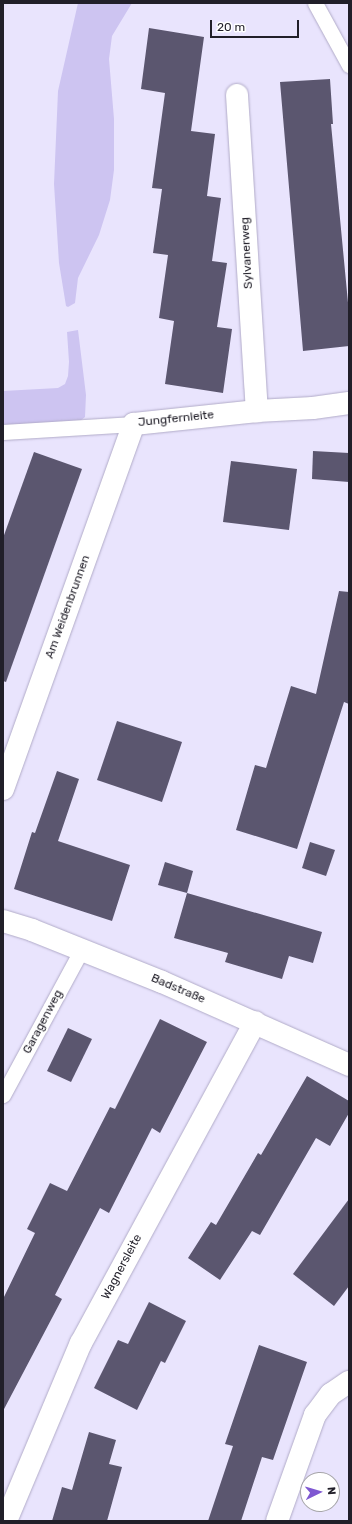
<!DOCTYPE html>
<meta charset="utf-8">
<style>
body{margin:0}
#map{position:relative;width:352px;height:1524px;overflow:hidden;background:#e9e4fd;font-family:Rubik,sans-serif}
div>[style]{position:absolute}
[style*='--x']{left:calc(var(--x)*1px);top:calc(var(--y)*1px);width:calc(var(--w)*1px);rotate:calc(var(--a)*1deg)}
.green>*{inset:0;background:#cdc4f1}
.building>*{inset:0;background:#5b566f}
.roads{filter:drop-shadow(0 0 1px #b1abc8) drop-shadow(0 0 1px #b1abc8)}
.lane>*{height:15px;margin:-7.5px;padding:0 7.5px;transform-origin:7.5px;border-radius:7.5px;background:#fff}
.street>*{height:22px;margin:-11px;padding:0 11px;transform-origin:11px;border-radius:11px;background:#fff}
span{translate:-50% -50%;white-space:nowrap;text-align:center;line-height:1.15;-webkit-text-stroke:4px #fff;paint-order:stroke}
.street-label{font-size:12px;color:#211f29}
.frame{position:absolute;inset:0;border:4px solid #211f29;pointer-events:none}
.north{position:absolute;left:300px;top:1472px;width:40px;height:40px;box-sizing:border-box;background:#fff;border:1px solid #a6a5a9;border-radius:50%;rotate:85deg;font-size:11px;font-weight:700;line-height:16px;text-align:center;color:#211f29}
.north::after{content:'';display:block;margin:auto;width:14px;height:18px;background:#7f58d2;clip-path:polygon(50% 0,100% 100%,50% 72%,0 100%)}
.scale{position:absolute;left:210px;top:20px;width:89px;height:18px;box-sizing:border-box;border:2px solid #211f29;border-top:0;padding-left:5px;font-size:12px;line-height:14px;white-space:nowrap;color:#211f29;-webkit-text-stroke:3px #fff;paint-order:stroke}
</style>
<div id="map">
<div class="green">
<i style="clip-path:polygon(78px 3px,132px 3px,112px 36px,109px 59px,114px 119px,114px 170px,110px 200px,99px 235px,78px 278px,75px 303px,68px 307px,66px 306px,59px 263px,54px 184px,58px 91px)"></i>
<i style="clip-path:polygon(78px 330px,86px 395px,85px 417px,80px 421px,3px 425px,3px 391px,58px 388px,65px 384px,68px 376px,69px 362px,67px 332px)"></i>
</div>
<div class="building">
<i style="clip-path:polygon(149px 28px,204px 37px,191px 131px,215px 134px,207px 196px,221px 198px,212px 261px,227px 263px,217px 327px,232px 329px,223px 393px,165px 384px,174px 321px,159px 318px,168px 255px,153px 253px,162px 189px,152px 188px,165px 93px,141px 89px)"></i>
<i style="clip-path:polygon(330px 79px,333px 124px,331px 124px,349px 313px,349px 346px,303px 351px,280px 82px)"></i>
<i style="clip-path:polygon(313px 451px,349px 453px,349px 482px,312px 479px)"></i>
<i style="clip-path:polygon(34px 452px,82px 469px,6px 682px,3px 681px,3px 538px)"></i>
<i style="clip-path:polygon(231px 461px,297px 469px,289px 530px,223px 522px)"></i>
<i style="clip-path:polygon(339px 591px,349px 592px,349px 704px,344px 702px,297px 849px,236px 830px,255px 765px,266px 768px,291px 686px,316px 694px)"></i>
<i style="clip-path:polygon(117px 721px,182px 742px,162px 802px,97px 780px)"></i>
<i style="clip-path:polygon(57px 771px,79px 779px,58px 841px,130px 865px,112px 921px,14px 889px,32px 832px,35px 833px)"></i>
<i style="clip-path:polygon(310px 842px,335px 850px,326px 876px,302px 868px)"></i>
<i style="clip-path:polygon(165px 862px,193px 871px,187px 893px,158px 885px)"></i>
<i style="clip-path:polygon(187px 893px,322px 932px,313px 963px,289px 956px,282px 979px,225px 962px,228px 953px,174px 938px)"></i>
<i style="clip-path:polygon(160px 1019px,207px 1042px,160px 1133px,152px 1128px,109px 1213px,100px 1208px,55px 1295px,62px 1299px,3px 1411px,3px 1299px,35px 1233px,27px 1229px,50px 1183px,67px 1191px,110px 1107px,115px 1109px)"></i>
<i style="clip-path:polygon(68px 1028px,92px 1039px,71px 1082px,47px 1071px)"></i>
<i style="clip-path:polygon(307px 1076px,349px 1101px,349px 1113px,330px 1146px,316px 1138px,260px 1235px,252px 1231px,220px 1280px,188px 1258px,211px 1222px,216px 1225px,258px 1153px,261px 1155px)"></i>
<i style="clip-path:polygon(349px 1199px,349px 1286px,334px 1306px,293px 1274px)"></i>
<i style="clip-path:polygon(149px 1302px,186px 1321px,165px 1363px,161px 1361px,137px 1410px,94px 1388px,118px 1340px,128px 1344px)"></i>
<i style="clip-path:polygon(259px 1345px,307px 1362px,273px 1460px,262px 1457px,241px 1521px,208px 1521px,233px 1446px,225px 1444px)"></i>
<i style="clip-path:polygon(89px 1432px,116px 1440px,109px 1464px,122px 1467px,107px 1521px,52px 1521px,62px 1487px,72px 1490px)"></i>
</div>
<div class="roads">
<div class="lane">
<i style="--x:315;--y:3;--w:71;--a:61.3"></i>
<i style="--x:3;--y:432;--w:131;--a:-3.5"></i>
<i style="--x:3;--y:1095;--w:166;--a:-61.6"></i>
</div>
<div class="street">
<i style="--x:237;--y:95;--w:317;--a:86.4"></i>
<i style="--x:3;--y:789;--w:388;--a:-70.3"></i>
<i style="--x:134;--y:424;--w:124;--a:-6"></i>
<i style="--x:257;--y:411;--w:56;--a:-3.1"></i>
<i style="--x:313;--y:408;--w:36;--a:-8"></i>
<i style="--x:3;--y:921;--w:30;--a:17"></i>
<i style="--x:32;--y:930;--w:140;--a:21.8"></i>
<i style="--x:162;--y:982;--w:205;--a:23.9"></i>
<i style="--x:6;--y:1521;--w:193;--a:-67.2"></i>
<i style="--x:81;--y:1343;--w:365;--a:-61.5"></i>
<i style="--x:277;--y:1521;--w:113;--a:-70.3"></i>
<i style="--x:315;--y:1415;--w:26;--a:-53"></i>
<i style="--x:331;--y:1394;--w:22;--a:-34"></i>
</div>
</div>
<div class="street-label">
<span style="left:247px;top:253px;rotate:-93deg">Sylvanerweg</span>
<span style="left:176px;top:419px;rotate:-6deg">Jungfernleite</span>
<span style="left:68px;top:607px;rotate:-70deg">Am Weidenbrunnen</span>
<span style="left:178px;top:989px;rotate:23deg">Badstraße</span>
<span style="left:43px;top:1022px;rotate:-62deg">Garagenweg</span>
<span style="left:122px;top:1267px;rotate:-62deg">Wagnersleite</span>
</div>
<div class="frame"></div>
<div class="north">N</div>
<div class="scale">20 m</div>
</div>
